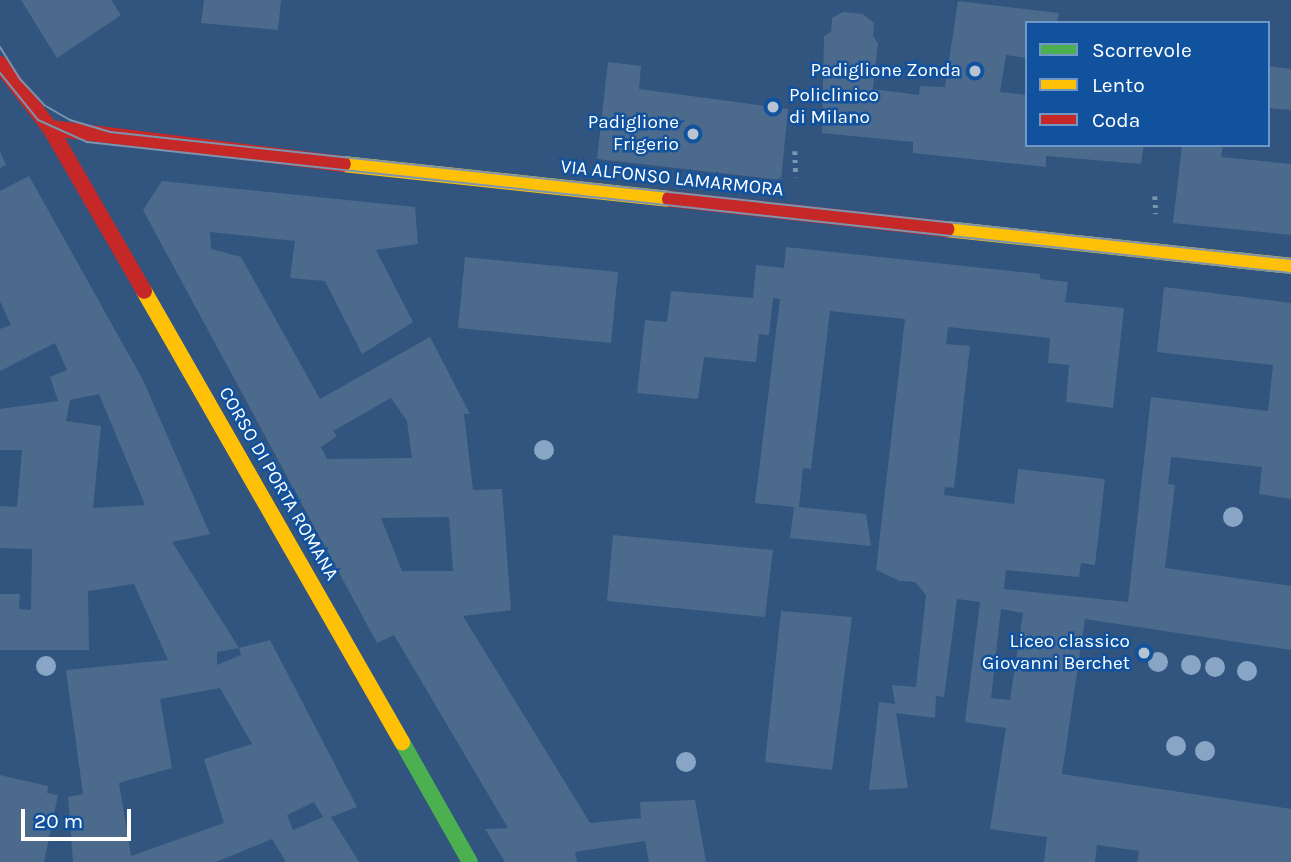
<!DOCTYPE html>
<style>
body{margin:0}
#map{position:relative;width:1291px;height:862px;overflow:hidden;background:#31557f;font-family:Karla,sans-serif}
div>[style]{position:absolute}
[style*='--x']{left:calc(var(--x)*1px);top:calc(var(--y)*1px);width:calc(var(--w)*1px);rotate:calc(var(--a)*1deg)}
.building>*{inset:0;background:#4c6a8c}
.path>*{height:4.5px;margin-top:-2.25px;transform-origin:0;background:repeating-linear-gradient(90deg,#7c95af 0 3.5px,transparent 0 8.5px)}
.fast>*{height:16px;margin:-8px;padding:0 8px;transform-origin:8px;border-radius:8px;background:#4caf50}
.slow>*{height:16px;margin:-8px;padding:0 8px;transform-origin:8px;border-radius:8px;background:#ffc107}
.jam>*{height:16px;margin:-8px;padding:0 8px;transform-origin:8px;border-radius:8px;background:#c62828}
.tram>*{height:2px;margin:-1px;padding:0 1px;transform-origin:1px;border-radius:1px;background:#7c94ae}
.trees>*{width:20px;height:20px;margin:-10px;border-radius:50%;background:#89a5c5}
.dots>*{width:19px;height:19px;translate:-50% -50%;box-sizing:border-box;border:4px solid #11529f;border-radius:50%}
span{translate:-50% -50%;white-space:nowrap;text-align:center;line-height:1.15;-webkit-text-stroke:5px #11529f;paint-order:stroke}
.poi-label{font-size:19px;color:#fff}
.right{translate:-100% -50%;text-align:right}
.left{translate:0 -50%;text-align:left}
.street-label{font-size:19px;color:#fff}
.legend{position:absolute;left:1025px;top:21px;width:245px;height:126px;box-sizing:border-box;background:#11529f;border:2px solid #7097c5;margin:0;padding:9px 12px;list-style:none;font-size:21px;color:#fff}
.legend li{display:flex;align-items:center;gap:14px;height:35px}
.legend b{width:35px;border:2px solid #7097c5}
.scale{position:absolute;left:21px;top:809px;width:110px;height:32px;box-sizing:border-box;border:4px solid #fff;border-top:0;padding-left:9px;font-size:21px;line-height:24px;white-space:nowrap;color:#fff;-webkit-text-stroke:5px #11529f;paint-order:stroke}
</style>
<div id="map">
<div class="building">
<i style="clip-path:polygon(21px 0,111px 0,121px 15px,57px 58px)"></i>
<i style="clip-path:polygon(204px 0,281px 0,278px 30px,201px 23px)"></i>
<i style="clip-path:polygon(958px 1px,1059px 13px,1057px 23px,1027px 23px,1027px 58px,1006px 55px,1000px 92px,1027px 95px,1027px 145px,1144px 145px,1141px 164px,1046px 156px,1046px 167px,913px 153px,913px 142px,822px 133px,824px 36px,831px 32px,832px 18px,843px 12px,863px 14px,874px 23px,873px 36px,878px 43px,873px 89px,919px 95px,920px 86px,945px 87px)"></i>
<i style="clip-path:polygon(608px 62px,641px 66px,639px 89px,788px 109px,781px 180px,597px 159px)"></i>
<i style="clip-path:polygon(1268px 66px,1291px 69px,1291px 110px,1268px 108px)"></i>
<i style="clip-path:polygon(1182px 145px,1223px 145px,1221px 157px,1291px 164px,1291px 235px,1173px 223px)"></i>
<i style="clip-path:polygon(0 151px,6px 165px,0 168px)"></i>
<i style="clip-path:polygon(evenodd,29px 176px,143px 380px,210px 534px,172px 542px,239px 648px,217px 652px,217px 665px,241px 655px,239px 648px,270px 640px,357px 807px,331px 817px,359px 862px,286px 862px,272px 839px,216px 862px,73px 862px,68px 797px,83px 794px,66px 670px,168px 660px,134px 584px,88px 591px,89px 650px,0 650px,0 594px,20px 594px,19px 609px,31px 610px,32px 549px,0 548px,0 506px,17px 507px,22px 450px,0 450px,0 409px,58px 401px,50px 377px,67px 370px,55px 343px,0 371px,0 329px,11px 325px,0 301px,0 191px,29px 176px,99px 394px,145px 505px,93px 508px,101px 426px,66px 421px,70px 400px,99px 394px,29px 176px,220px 688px,252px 744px,204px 759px,224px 823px,131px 856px,119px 783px,172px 768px,160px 699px,220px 688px,29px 176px,314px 802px,323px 817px,293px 830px,287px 815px,314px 802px)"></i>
<i style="clip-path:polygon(evenodd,162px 181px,415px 207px,418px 244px,376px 250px,413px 322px,362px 354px,325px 281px,290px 278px,295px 241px,210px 232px,211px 249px,241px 257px,320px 399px,430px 337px,470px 414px,464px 414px,473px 490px,502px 489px,511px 610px,463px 616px,590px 823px,641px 818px,640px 802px,695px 800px,706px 862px,649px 862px,645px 841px,575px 852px,577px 862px,505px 862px,485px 829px,508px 828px,394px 635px,377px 643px,143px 210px,162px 181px,391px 398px,407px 421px,412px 458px,327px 459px,321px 447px,337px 436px,333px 431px,391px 398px,162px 181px,449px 517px,453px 571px,402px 571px,381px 518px,449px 517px)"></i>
<i style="clip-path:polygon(evenodd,786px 247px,1040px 274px,1040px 279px,1068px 282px,1065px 302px,1124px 308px,1113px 408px,1066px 402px,1069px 365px,1048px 363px,1050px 338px,948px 327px,946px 344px,970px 346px,954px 488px,945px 487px,944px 495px,1014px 504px,1018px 469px,1105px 479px,1095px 565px,1081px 563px,1079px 577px,1006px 570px,1004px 589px,1128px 602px,1151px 397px,1268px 411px,1273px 365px,1157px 352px,1164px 287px,1291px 303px,1291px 499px,1259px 494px,1262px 467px,1171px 457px,1168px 484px,1175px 485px,1165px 568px,1291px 586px,1291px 650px,1085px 619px,1062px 774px,1291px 809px,1291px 862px,1137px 862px,1139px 851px,1097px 845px,1095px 862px,1044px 862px,1047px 837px,990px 829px,1006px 728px,965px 722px,980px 602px,957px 599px,944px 697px,936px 696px,935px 718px,896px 713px,908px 788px,869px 790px,879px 702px,895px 704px,892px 685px,916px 687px,926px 595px,915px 582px,900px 581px,876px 570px,905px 319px,830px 311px,811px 469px,803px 468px,799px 507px,866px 514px,871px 546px,790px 538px,794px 507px,755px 503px,780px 299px,773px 298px,769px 335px,759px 334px,756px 362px,704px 357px,698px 399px,637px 393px,645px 320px,667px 322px,671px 291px,753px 298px,756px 265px,784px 268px,786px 247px,1001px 609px,1023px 613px,1010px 700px,991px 698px,1001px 609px)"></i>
<i style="clip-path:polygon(465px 257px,618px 272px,611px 343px,458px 328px)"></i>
<i style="clip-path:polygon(613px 535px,773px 550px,765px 617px,607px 601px)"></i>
<i style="clip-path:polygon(781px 611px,852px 617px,832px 770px,765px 762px)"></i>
<i style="clip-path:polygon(0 775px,48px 786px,47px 793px,58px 795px,44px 862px,0 862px)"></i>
</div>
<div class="path">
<i style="--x:795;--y:151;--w:26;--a:88"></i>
<i style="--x:1155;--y:196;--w:18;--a:87"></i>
</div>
<div class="fast">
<i style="--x:402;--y:742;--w:138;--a:60.5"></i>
</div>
<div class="slow">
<i style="--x:343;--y:164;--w:329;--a:6.1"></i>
<i style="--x:946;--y:229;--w:347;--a:6.1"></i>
<i style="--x:144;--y:291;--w:520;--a:60.23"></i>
</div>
<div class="jam">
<i style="--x:0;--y:64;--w:81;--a:52"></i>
<i style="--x:50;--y:128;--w:188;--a:60"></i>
<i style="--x:50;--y:128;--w:295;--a:7"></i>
<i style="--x:670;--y:199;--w:278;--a:6.2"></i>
</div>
<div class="tram">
<i style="--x:0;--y:47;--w:38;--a:58"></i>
<i style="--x:20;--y:79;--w:35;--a:47"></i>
<i style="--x:44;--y:105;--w:30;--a:30"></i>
<i style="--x:70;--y:120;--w:42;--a:16.7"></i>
<i style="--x:110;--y:132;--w:1188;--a:6.14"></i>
<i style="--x:0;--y:73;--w:60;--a:51"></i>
<i style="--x:38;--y:120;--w:54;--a:24.2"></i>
<i style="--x:87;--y:142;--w:1211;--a:6.21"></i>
</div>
<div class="trees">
<i style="left:544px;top:450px"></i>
<i style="left:1233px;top:517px"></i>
<i style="left:1158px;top:662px"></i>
<i style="left:1191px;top:665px"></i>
<i style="left:46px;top:666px"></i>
<i style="left:1215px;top:667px"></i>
<i style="left:1247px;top:671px"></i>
<i style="left:1176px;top:746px"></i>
<i style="left:1205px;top:751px"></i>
<i style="left:686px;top:762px"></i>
</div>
<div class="dots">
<i style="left:975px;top:71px;background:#b7c4d2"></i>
<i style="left:773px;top:107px;background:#b7c4d2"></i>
<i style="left:693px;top:134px;background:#b7c4d2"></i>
<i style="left:1144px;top:653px;background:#b7c4d2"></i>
</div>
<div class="poi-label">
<span class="right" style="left:961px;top:71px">Padiglione Zonda</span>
<span class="left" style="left:789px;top:107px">Policlinico<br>di Milano</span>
<span class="right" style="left:679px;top:134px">Padiglione<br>Frigerio</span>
<span class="right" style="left:1130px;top:653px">Liceo classico<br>Giovanni Berchet</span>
</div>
<div class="street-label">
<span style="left:672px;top:179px;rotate:6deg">VIA ALFONSO LAMARMORA</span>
<span style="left:278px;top:484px;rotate:60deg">CORSO DI PORTA ROMANA</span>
</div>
<ul class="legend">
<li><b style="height:9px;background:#4caf50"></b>Scorrevole</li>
<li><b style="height:9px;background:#ffc107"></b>Lento</li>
<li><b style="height:9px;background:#c62828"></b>Coda</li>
</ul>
<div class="scale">20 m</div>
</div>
